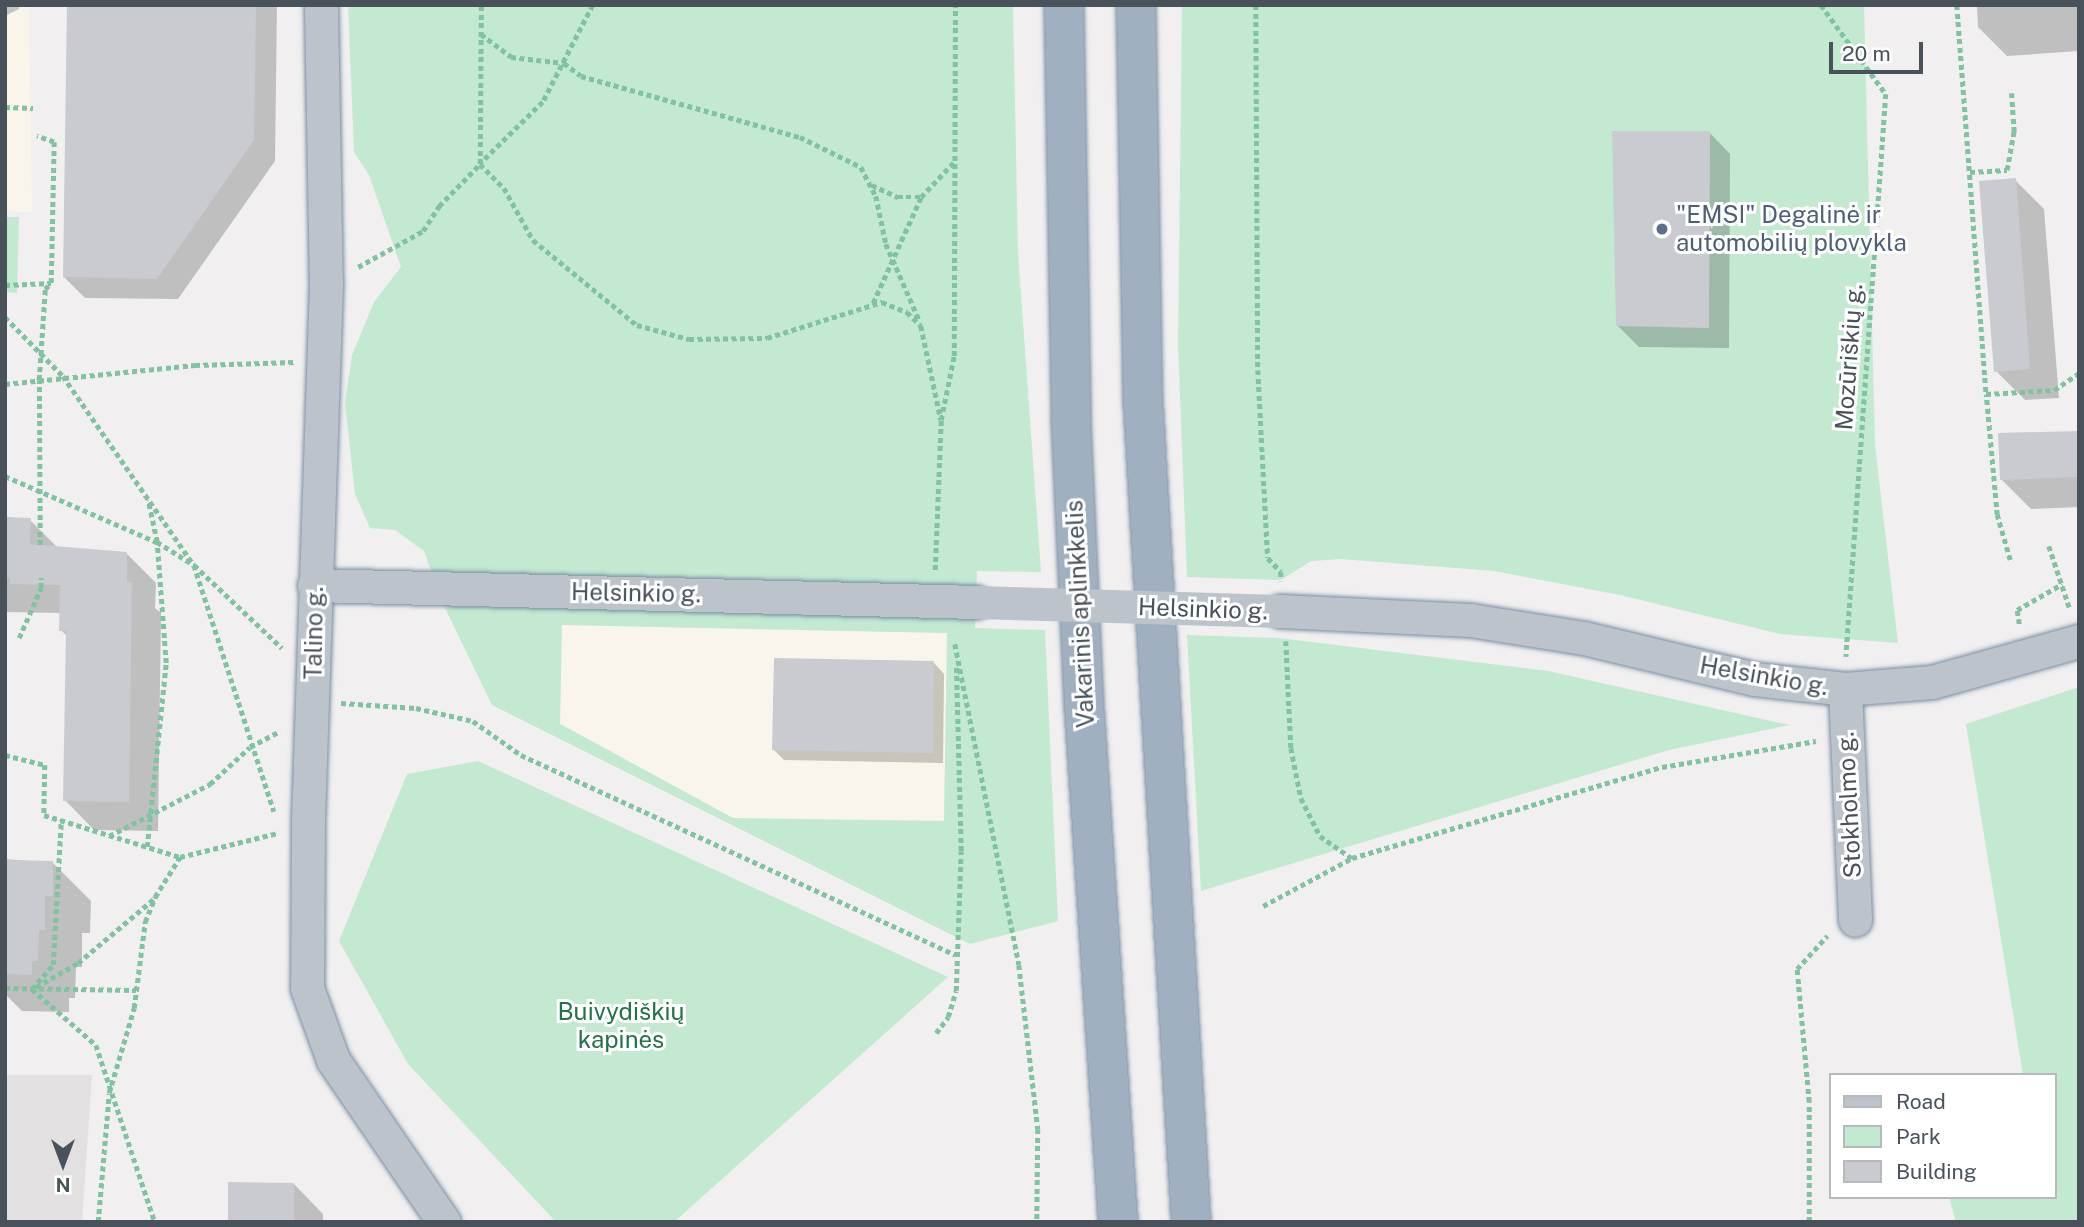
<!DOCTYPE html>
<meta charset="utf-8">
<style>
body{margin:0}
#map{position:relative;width:2084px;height:1227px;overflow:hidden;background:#f1efef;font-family:"Public Sans",sans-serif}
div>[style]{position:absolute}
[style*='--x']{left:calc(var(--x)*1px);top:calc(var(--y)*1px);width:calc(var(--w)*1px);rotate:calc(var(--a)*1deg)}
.commercial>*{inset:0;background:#faf5ea}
.education>*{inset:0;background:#e2e0e0}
.green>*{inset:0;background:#c3e9d1}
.shadow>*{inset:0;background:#0003}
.building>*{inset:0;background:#c9cbd1}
.path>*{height:4.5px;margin-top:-2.25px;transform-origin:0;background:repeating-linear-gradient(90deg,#7fc3a0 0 5px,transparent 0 8.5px)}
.roads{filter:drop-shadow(0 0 2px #788da3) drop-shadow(0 0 2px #788da3)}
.minor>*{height:33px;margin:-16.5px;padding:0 16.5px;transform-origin:16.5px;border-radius:16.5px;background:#bcc3ca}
.trunk>*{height:38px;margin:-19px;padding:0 19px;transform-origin:19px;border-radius:19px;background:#a0b0c0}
.minor-bridge>*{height:33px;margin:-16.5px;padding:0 16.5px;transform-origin:16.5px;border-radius:16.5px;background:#bcc3ca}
.dots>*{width:19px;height:19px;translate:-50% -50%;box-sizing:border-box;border:4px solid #fff;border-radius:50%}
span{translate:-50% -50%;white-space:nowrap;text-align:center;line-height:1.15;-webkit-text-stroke:6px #fff;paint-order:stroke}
.service-label{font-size:24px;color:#4e5e75}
.left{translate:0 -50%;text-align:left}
.street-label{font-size:24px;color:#49525a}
.park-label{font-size:24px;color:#237249}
.frame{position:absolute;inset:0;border:7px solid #49525a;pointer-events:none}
.legend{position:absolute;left:1829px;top:1073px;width:228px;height:126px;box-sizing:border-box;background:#fff;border:2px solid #b6babd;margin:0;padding:9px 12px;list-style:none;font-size:21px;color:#49525a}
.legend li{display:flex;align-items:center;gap:14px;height:35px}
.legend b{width:35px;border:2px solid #b6babd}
.north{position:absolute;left:28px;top:1129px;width:70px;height:70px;-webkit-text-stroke:5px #fff;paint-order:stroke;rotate:180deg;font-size:19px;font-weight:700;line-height:28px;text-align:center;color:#49525a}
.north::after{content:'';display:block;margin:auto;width:24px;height:32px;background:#49525a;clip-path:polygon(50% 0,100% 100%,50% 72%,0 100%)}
.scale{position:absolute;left:1829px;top:42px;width:94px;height:32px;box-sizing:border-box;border:4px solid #49525a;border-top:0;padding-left:9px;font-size:21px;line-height:24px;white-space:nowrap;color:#49525a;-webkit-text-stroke:5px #fff;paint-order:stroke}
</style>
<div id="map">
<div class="commercial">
<i style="clip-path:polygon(5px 5px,29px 5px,32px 212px,5px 211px)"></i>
<i style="clip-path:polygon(562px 625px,947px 633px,944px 822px,733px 818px,560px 723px)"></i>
</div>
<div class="education">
<i style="clip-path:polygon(5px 1075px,92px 1075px,82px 1222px,5px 1222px)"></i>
</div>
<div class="green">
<i style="clip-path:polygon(evenodd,348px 5px,1013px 5px,1018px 253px,1041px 572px,977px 571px,975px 628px,1045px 630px,1058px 921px,970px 944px,492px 705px,443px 604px,424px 551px,395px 530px,370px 528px,355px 494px,345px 403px,352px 355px,374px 302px,401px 267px,369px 175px,354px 152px,348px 5px,562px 625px,947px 633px,944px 821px,733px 818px,560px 724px,562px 625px)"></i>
<i style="clip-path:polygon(1182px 5px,1864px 5px,1875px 445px,1898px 643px,1780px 634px,1620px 595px,1494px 571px,1341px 559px,1311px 561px,1281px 580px,1187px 577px,1178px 345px)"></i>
<i style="clip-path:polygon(5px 217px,19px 217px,17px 293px,5px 292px)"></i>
<i style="clip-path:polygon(1187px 635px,1279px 638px,1548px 671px,1789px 725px,1669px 750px,1201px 891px)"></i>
<i style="clip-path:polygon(2079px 687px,2079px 1222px,1956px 1222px,1949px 1197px,2054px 1197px,2054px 1075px,2023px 1075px,1966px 724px)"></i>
<i style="clip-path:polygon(478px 761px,948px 977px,674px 1222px,556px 1222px,408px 1064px,339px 941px,407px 774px)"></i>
</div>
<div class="shadow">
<i style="clip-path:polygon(5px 5px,19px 5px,19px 9px,5px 16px)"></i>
<i style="clip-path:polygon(69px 5px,277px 5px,275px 161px,178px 299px,85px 298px,64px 277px)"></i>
<i style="clip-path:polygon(1977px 5px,2079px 5px,2079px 51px,2007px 56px,1978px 27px)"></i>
<i style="clip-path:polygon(1709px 132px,1730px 154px,1729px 348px,1639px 347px,1618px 326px)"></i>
<i style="clip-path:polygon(2015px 180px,2044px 209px,2059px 398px,2025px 400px,1996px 371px)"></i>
<i style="clip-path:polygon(2079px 432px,2079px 507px,2031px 509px,2002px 480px)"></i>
<i style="clip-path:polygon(5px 517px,30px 520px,58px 548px,126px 553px,156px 583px,155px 608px,161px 613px,158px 831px,94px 830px,65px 800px,67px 636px,61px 630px,61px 613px,5px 612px)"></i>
<i style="clip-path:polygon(934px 663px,944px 674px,943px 763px,784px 760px,774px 750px)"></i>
<i style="clip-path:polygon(5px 859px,53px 863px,91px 901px,90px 933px,82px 933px,82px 967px,76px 967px,75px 998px,69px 998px,69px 1012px,22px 1011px,5px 994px)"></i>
<i style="clip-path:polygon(294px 1184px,323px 1214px,323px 1222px,230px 1222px)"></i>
</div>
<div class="building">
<i style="clip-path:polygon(67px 5px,256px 5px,254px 140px,157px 279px,63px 277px)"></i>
<i style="clip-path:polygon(1612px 131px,1710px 131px,1709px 328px,1616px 326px)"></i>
<i style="clip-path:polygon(2016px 178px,2030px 369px,1994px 372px,1979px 181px)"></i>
<i style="clip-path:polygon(2079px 431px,2079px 477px,2000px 480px,1998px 433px)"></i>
<i style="clip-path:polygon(5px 517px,31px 518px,30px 544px,127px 552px,127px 582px,132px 582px,129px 802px,63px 801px,66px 631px,59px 631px,60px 585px,10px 584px,10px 578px,5px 578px)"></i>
<i style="clip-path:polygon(774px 658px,934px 661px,933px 753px,772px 750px)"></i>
<i style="clip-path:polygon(5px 860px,53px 861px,53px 896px,45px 896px,45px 930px,39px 930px,38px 961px,32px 961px,32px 975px,5px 974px)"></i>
<i style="clip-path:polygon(228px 1182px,294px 1183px,294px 1222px,228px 1222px)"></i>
</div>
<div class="path">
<i style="--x:593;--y:5;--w:109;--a:117.3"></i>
<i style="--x:543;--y:102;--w:88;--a:135.5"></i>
<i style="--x:480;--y:164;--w:34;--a:45"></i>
<i style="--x:504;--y:188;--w:60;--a:60.9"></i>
<i style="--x:533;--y:240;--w:134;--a:39.3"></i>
<i style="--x:637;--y:325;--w:54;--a:15.1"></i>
<i style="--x:689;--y:339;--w:78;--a:-0.7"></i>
<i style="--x:767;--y:338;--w:121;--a:-17.4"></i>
<i style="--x:882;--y:302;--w:27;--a:22"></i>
<i style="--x:907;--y:312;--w:20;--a:45"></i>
<i style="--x:921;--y:326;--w:96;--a:78"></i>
<i style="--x:1256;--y:5;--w:365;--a:89.7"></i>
<i style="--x:1258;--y:370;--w:188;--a:87"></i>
<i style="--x:1268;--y:558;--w:19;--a:47"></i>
<i style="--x:1281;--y:572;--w:9;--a:90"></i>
<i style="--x:1821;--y:5;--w:110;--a:53.9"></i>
<i style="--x:1886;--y:94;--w:564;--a:94.06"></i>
<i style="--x:1957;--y:5;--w:390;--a:85.7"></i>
<i style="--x:481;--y:34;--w:38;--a:37"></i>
<i style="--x:511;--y:57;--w:53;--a:6.5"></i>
<i style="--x:564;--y:63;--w:21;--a:37"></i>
<i style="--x:581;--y:76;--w:227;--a:15.6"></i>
<i style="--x:800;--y:137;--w:68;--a:26.2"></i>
<i style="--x:861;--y:167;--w:33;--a:63"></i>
<i style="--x:876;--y:196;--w:49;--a:78.2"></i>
<i style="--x:886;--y:244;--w:85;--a:66.4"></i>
<i style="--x:5;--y:107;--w:28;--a:2"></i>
<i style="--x:1970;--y:172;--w:37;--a:-3"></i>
<i style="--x:2007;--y:170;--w:39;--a:-80"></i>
<i style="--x:2014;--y:132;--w:39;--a:-94"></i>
<i style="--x:872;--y:185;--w:29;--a:25"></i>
<i style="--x:898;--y:197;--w:23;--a:0"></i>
<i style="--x:358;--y:267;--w:74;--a:-29"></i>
<i style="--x:423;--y:231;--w:30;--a:-57"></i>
<i style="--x:439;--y:206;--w:59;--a:-45.7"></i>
<i style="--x:480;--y:164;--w:159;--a:-89.6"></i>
<i style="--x:5;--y:285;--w:46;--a:-2.5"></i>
<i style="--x:51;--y:283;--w:141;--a:-88.8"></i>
<i style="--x:54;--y:142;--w:18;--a:-161"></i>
<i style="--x:873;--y:303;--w:116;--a:-65.6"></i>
<i style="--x:921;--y:197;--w:48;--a:-46.7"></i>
<i style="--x:5;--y:317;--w:83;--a:45.5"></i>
<i style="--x:63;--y:376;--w:230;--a:55.3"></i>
<i style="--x:194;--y:565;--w:121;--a:43.3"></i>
<i style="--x:5;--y:384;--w:191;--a:-5.7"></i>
<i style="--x:195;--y:365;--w:99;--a:-1.7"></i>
<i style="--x:5;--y:476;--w:166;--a:23.5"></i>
<i style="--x:157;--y:542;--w:44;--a:31.9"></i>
<i style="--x:194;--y:565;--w:259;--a:72"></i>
<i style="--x:40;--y:545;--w:165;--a:-90.3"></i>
<i style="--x:39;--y:380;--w:91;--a:-86.2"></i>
<i style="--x:45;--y:289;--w:8;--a:-45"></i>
<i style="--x:2049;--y:546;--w:66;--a:71.6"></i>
<i style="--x:2010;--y:560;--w:47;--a:-106.1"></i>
<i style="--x:1997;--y:515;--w:121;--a:-95.2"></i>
<i style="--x:1986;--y:394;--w:68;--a:-3.4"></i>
<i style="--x:2054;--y:390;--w:30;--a:-34"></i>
<i style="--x:935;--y:570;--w:150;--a:-87.7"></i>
<i style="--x:941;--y:420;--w:65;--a:-78.5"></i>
<i style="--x:954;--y:356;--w:351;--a:-89.8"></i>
<i style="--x:2019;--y:624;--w:14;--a:-98"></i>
<i style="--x:2017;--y:610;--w:52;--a:-30"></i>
<i style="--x:19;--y:638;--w:55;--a:-66.3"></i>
<i style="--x:41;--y:588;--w:10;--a:-90"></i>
<i style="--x:1286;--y:641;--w:107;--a:87.3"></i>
<i style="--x:1291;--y:748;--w:51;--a:78.7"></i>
<i style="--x:1301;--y:798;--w:42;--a:63.4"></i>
<i style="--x:1320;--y:836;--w:39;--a:35"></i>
<i style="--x:955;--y:644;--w:327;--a:78.7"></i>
<i style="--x:1019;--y:965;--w:165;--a:83.4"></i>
<i style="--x:1038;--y:1129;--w:93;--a:90.6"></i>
<i style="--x:341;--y:703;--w:75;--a:3.8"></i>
<i style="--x:416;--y:708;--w:58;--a:12.8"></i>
<i style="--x:473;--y:721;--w:59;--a:35.3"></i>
<i style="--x:521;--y:755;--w:478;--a:24.7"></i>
<i style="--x:5;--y:755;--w:41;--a:14"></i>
<i style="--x:45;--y:765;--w:50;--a:91.1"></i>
<i style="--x:44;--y:815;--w:142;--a:17.2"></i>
<i style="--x:109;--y:836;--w:114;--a:-27.2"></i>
<i style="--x:210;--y:784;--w:54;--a:-42.8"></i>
<i style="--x:250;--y:747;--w:34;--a:-28"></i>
<i style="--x:147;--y:847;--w:185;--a:-84.1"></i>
<i style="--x:166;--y:663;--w:121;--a:-94.3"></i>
<i style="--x:157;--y:542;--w:43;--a:-102.1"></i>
<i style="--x:1263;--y:906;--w:101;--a:-28.3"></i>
<i style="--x:1352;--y:858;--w:323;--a:-16.4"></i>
<i style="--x:1662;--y:767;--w:156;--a:-9.6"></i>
<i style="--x:36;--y:987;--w:48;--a:-29.7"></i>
<i style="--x:78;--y:963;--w:101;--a:-40.2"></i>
<i style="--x:5;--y:988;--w:131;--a:0.9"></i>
<i style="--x:32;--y:989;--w:85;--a:41.2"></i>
<i style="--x:96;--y:1045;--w:187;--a:71.6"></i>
<i style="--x:32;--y:989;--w:32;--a:-49"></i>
<i style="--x:53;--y:965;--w:145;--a:-86.8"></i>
<i style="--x:936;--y:1033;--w:20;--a:-53"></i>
<i style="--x:948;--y:1017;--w:27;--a:-73"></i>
<i style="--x:956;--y:991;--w:140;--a:-88"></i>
<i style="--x:961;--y:851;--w:187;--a:-91.5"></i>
<i style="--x:98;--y:1222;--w:129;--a:-85.1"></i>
<i style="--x:109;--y:1093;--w:89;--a:-73.6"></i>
<i style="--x:134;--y:1008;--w:87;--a:-82.7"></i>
<i style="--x:145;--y:922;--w:27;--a:-68"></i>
<i style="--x:155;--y:897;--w:47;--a:-58"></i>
<i style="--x:180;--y:857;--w:101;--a:-13.8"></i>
<i style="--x:1809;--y:1222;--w:120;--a:-90"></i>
<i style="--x:1809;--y:1102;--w:134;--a:-95.2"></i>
<i style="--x:1797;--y:969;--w:45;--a:-47.7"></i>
</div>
<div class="roads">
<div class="minor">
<i style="--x:321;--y:5;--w:278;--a:89"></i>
<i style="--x:326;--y:283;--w:537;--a:91.92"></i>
<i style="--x:308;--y:820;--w:168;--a:90.3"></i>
<i style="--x:307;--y:988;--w:77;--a:70.1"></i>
<i style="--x:333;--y:1060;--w:196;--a:55.6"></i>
<i style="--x:314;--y:585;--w:662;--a:1.47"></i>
<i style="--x:1280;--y:611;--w:190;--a:2.7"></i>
<i style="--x:1470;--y:620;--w:115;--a:9"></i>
<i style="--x:1584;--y:638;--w:176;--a:13.5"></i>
<i style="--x:1755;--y:679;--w:91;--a:6.3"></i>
<i style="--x:1845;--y:689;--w:87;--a:-4.6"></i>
<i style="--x:1932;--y:682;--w:153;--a:-15.6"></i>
<i style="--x:1845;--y:689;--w:231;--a:87.5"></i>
</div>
<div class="trunk">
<i style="--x:1064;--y:5;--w:415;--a:89"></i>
<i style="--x:1071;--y:420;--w:284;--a:87.4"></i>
<i style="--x:1084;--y:704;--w:519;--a:86.24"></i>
<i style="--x:1136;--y:5;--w:396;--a:89"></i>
<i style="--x:1143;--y:401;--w:822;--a:86.65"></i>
</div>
</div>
<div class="minor-bridge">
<i style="--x:976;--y:602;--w:304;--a:1.7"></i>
</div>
<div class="dots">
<i style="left:1662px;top:229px;background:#5c6f8a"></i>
</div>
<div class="service-label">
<span class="left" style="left:1676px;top:229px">"EMSI" Degalinė ir<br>automobilių plovykla</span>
</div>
<div class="street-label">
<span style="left:1849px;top:357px;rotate:-86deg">Mozūriškių g.</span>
<span style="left:636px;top:593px;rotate:1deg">Helsinkio g.</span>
<span style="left:1203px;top:609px;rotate:2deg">Helsinkio g.</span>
<span style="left:1080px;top:614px;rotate:-93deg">Vakarinis aplinkkelis</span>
<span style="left:314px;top:633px;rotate:-89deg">Talino g.</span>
<span style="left:1764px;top:676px;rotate:10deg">Helsinkio g.</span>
<span style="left:1849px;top:805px;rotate:-93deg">Stokholmo g.</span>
</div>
<div class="park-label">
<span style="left:621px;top:1026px">Buivydiškių<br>kapinės</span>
</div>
<div class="frame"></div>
<ul class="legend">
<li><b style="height:9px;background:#bcc3ca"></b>Road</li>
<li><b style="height:19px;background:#c3e9d1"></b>Park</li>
<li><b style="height:19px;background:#c9cbd1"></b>Building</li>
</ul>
<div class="north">N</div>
<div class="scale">20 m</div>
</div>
